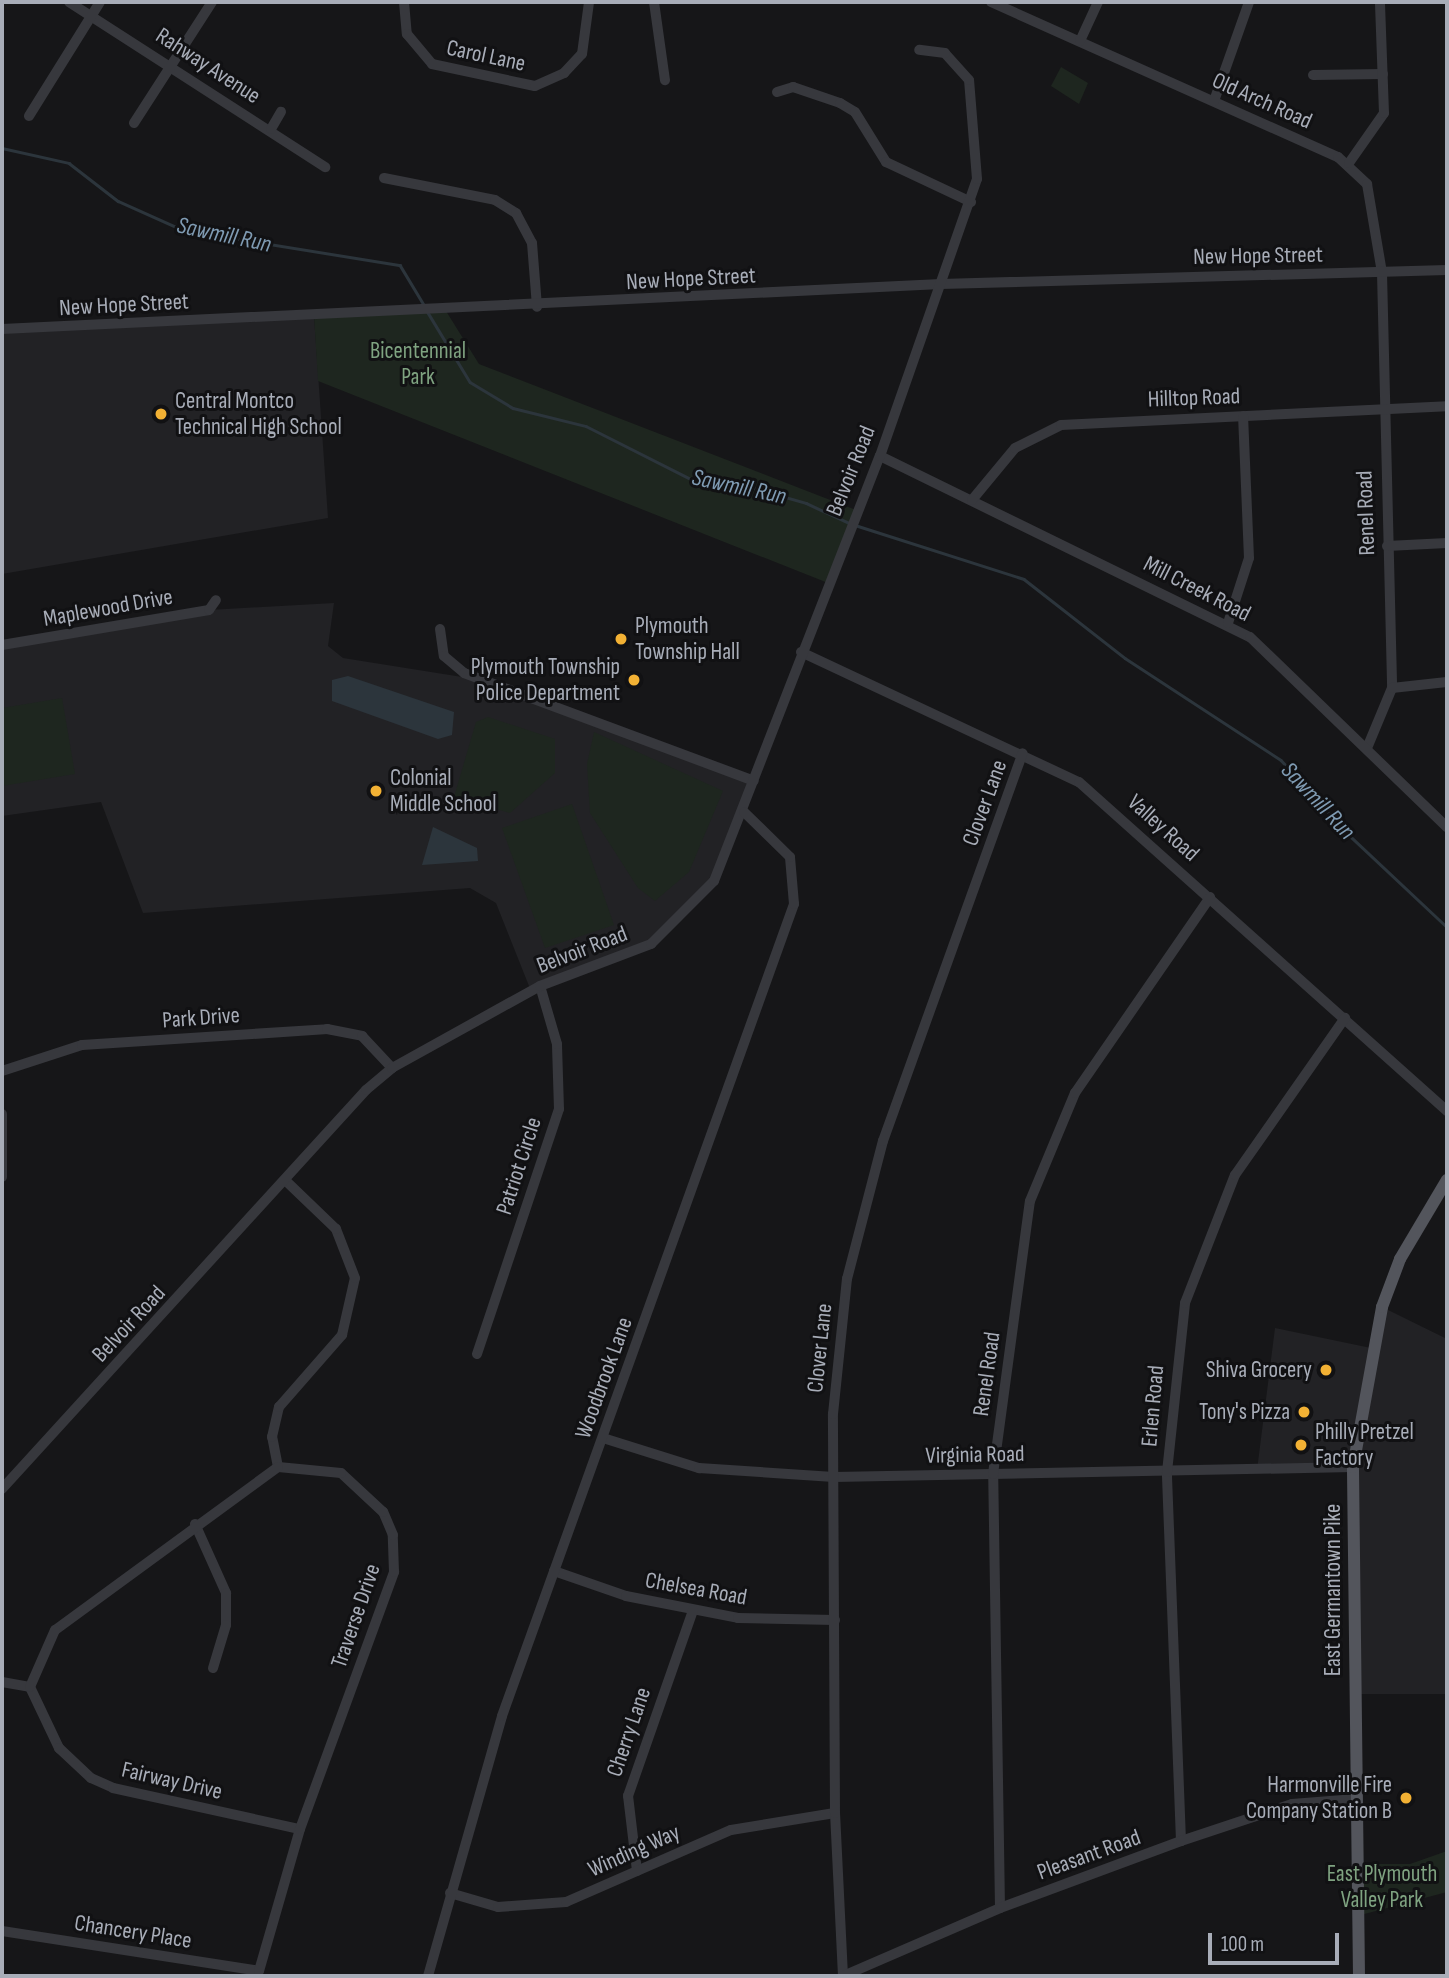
<!DOCTYPE html>
<style>
body{margin:0}
#map{position:relative;width:1449px;height:1978px;overflow:hidden;background:#161618;font-family:"Sofia Sans Condensed",sans-serif}
div>[style]{position:absolute}
[style*='--x']{left:calc(var(--x)*1px);top:calc(var(--y)*1px);width:calc(var(--w)*1px);rotate:calc(var(--a)*1deg)}
.built>*{inset:0;background:#222225}
.green>*{inset:0;background:#1e261f}
.water>*{inset:0;background:#2c353c}
.stream>*{height:2.5px;margin:-1.25px;padding:0 1.25px;transform-origin:1.25px;border-radius:1.25px;background:#2c353c}
.minor>*{height:10px;margin:-5px;padding:0 5px;transform-origin:5px;border-radius:5px;background:#37383d}
.major>*{height:12px;margin:-6px;padding:0 6px;transform-origin:6px;border-radius:6px;background:#53555c}
.dots>*{width:19px;height:19px;translate:-50% -50%;box-sizing:border-box;border:4px solid #111113;border-radius:50%}
span{translate:-50% -50%;white-space:nowrap;text-align:center;line-height:1.15;-webkit-text-stroke:6px #111113;paint-order:stroke}
.street-label{font-size:23px;color:#a8adb8}
.park-label{font-size:23px;color:#7fa381}
.poi-label{font-size:23px;color:#a8adb8}
.left{translate:0 -50%;text-align:left}
.right{translate:-100% -50%;text-align:right}
.water-label{font-size:24px;color:#7f9bb3;font-style:italic}
.frame{position:absolute;inset:0;border:4px solid #a8adb8;pointer-events:none}
.scale{position:absolute;left:1208px;top:1933px;width:131px;height:32px;box-sizing:border-box;border:4px solid #a8adb8;border-top:0;padding-left:9px;font-size:21px;line-height:24px;white-space:nowrap;color:#a8adb8;-webkit-text-stroke:5px #111113;paint-order:stroke}
</style>
<div id="map">
<div class="built">
<i style="clip-path:polygon(314px 315px,328px 518px,2px 574px,2px 329px)"></i>
<i style="clip-path:polygon(334px 603px,328px 646px,343px 658px,481px 680px,754px 781px,714px 881px,651px 944px,531px 991px,496px 903px,470px 888px,143px 913px,101px 802px,2px 816px,2px 645px,209px 610px)"></i>
<i style="clip-path:polygon(1382px 1307px,1447px 1339px,1447px 1694px,1355px 1694px,1353px 1467px,1257px 1470px,1275px 1328px,1371px 1348px)"></i>
</div>
<div class="green">
<i style="clip-path:polygon(1061px 67px,1088px 83px,1079px 104px,1051px 86px)"></i>
<i style="clip-path:polygon(446px 311px,479px 364px,856px 510px,828px 583px,318px 381px,314px 315px)"></i>
<i style="clip-path:polygon(62px 698px,75px 774px,2px 786px,2px 708px)"></i>
<i style="clip-path:polygon(488px 717px,555px 739px,555px 773px,510px 813px,454px 797px,476px 722px)"></i>
<i style="clip-path:polygon(594px 732px,723px 791px,689px 872px,655px 901px,638px 888px,590px 813px,587px 764px)"></i>
<i style="clip-path:polygon(572px 804px,614px 925px,545px 948px,502px 828px)"></i>
<i style="clip-path:polygon(1447px 1851px,1447px 1892px,1357px 1916px,1357px 1864px,1410px 1864px)"></i>
</div>
<div class="water">
<i style="clip-path:polygon(348px 676px,454px 712px,452px 735px,438px 739px,332px 701px,332px 680px)"></i>
<i style="clip-path:polygon(433px 827px,477px 848px,478px 861px,422px 865px)"></i>
</div>
<div class="stream">
<i style="--x:2;--y:148;--w:69;--a:12.6"></i>
<i style="--x:69;--y:163;--w:62;--a:37.8"></i>
<i style="--x:118;--y:201;--w:71;--a:24"></i>
<i style="--x:183;--y:230;--w:220;--a:9.2"></i>
<i style="--x:400;--y:265;--w:47;--a:59"></i>
<i style="--x:427;--y:311;--w:83;--a:58.8"></i>
<i style="--x:470;--y:382;--w:50;--a:31.2"></i>
<i style="--x:513;--y:408;--w:75;--a:13.9"></i>
<i style="--x:586;--y:426;--w:120;--a:26.8"></i>
<i style="--x:693;--y:480;--w:22;--a:-8"></i>
<i style="--x:715;--y:477;--w:95;--a:15.9"></i>
<i style="--x:806;--y:503;--w:47;--a:24.9"></i>
<i style="--x:855;--y:525;--w:177;--a:17.7"></i>
<i style="--x:1024;--y:579;--w:128;--a:38"></i>
<i style="--x:1125;--y:658;--w:186;--a:33.2"></i>
<i style="--x:1281;--y:760;--w:101;--a:47.8"></i>
<i style="--x:1349;--y:835;--w:134;--a:43.2"></i>
</div>
<div class="minor">
<i style="--x:69;--y:2;--w:305;--a:32.8"></i>
<i style="--x:404;--y:2;--w:32;--a:85"></i>
<i style="--x:407;--y:34;--w:39;--a:50"></i>
<i style="--x:432;--y:64;--w:105;--a:12.1"></i>
<i style="--x:535;--y:86;--w:32;--a:-24"></i>
<i style="--x:564;--y:73;--w:26;--a:-47"></i>
<i style="--x:582;--y:54;--w:52;--a:-82.3"></i>
<i style="--x:654;--y:2;--w:79;--a:82"></i>
<i style="--x:991;--y:2;--w:380;--a:24.1"></i>
<i style="--x:1338;--y:157;--w:40;--a:43"></i>
<i style="--x:1367;--y:184;--w:90;--a:80.4"></i>
<i style="--x:1382;--y:273;--w:415;--a:88.6"></i>
<i style="--x:1392;--y:688;--w:65;--a:112.6"></i>
<i style="--x:1080;--y:41;--w:43;--a:-65.2"></i>
<i style="--x:1313;--y:75;--w:70;--a:-0.8"></i>
<i style="--x:777;--y:92;--w:17;--a:-17"></i>
<i style="--x:793;--y:87;--w:50;--a:18.8"></i>
<i style="--x:840;--y:103;--w:17;--a:31"></i>
<i style="--x:855;--y:112;--w:59;--a:58.2"></i>
<i style="--x:886;--y:162;--w:94;--a:25.2"></i>
<i style="--x:1214;--y:101;--w:105;--a:-70.5"></i>
<i style="--x:29;--y:116;--w:134;--a:-58.1"></i>
<i style="--x:134;--y:123;--w:144;--a:-57.2"></i>
<i style="--x:271;--y:129;--w:20;--a:-60"></i>
<i style="--x:1349;--y:163;--w:61;--a:-55"></i>
<i style="--x:1384;--y:113;--w:111;--a:-92.1"></i>
<i style="--x:384;--y:178;--w:113;--a:11.2"></i>
<i style="--x:495;--y:200;--w:25;--a:32"></i>
<i style="--x:516;--y:213;--w:34;--a:62"></i>
<i style="--x:532;--y:243;--w:64;--a:85.5"></i>
<i style="--x:2;--y:329;--w:940;--a:-2.74"></i>
<i style="--x:941;--y:284;--w:506;--a:-1.58"></i>
<i style="--x:880;--y:456;--w:412;--a:26.1"></i>
<i style="--x:1250;--y:637;--w:274;--a:44"></i>
<i style="--x:972;--y:500;--w:67;--a:-50.4"></i>
<i style="--x:1015;--y:448;--w:51;--a:-26.6"></i>
<i style="--x:1061;--y:425;--w:386;--a:-2.8"></i>
<i style="--x:1387;--y:546;--w:60;--a:-2.9"></i>
<i style="--x:1228;--y:623;--w:68;--a:-72.1"></i>
<i style="--x:1249;--y:558;--w:142;--a:-92.4"></i>
<i style="--x:440;--y:629;--w:27;--a:82"></i>
<i style="--x:444;--y:656;--w:26;--a:40"></i>
<i style="--x:464;--y:673;--w:309;--a:20.4"></i>
<i style="--x:2;--y:645;--w:210;--a:-9.6"></i>
<i style="--x:209;--y:610;--w:12;--a:-55"></i>
<i style="--x:801;--y:652;--w:307;--a:25.1"></i>
<i style="--x:1079;--y:782;--w:494;--a:41.8"></i>
<i style="--x:1392;--y:688;--w:55;--a:-6.2"></i>
<i style="--x:2;--y:1071;--w:84;--a:-18"></i>
<i style="--x:82;--y:1045;--w:246;--a:-3.7"></i>
<i style="--x:327;--y:1029;--w:36;--a:11"></i>
<i style="--x:362;--y:1036;--w:44;--a:46.8"></i>
<i style="--x:2;--y:1114;--w:63;--a:90"></i>
<i style="--x:477;--y:1354;--w:258;--a:-71.5"></i>
<i style="--x:559;--y:1109;--w:65;--a:-91.8"></i>
<i style="--x:557;--y:1044;--w:60;--a:-106.3"></i>
<i style="--x:603;--y:1438;--w:101;--a:17.4"></i>
<i style="--x:699;--y:1468;--w:135;--a:3.8"></i>
<i style="--x:834;--y:1477;--w:519;--a:-1.1"></i>
<i style="--x:278;--y:1467;--w:31;--a:-101"></i>
<i style="--x:272;--y:1437;--w:31;--a:-77"></i>
<i style="--x:279;--y:1407;--w:96;--a:-48.8"></i>
<i style="--x:342;--y:1335;--w:58;--a:-77.2"></i>
<i style="--x:355;--y:1278;--w:53;--a:-111.2"></i>
<i style="--x:336;--y:1229;--w:68;--a:-136.2"></i>
<i style="--x:2;--y:1489;--w:540;--a:-47.63"></i>
<i style="--x:366;--y:1090;--w:34;--a:-40"></i>
<i style="--x:392;--y:1068;--w:169;--a:-29"></i>
<i style="--x:540;--y:986;--w:119;--a:-20.7"></i>
<i style="--x:651;--y:944;--w:89;--a:-45"></i>
<i style="--x:714;--y:881;--w:456;--a:-68.7"></i>
<i style="--x:880;--y:456;--w:293;--a:-70.7"></i>
<i style="--x:977;--y:179;--w:99;--a:-94.6"></i>
<i style="--x:969;--y:80;--w:36;--a:-132"></i>
<i style="--x:945;--y:53;--w:26;--a:-173"></i>
<i style="--x:195;--y:1524;--w:76;--a:65.8"></i>
<i style="--x:226;--y:1593;--w:32;--a:90"></i>
<i style="--x:226;--y:1625;--w:45;--a:106.8"></i>
<i style="--x:554;--y:1571;--w:76;--a:19.1"></i>
<i style="--x:626;--y:1596;--w:114;--a:11.1"></i>
<i style="--x:738;--y:1618;--w:97;--a:1.2"></i>
<i style="--x:2;--y:1682;--w:28;--a:10"></i>
<i style="--x:30;--y:1687;--w:68;--a:64.6"></i>
<i style="--x:59;--y:1748;--w:44;--a:43.2"></i>
<i style="--x:91;--y:1778;--w:24;--a:24"></i>
<i style="--x:113;--y:1788;--w:191;--a:12.4"></i>
<i style="--x:1181;--y:1841;--w:369;--a:-92.2"></i>
<i style="--x:1167;--y:1472;--w:170;--a:-83.9"></i>
<i style="--x:1185;--y:1303;--w:137;--a:-68.7"></i>
<i style="--x:1235;--y:1175;--w:192;--a:-55"></i>
<i style="--x:637;--y:1871;--w:76;--a:-96.8"></i>
<i style="--x:628;--y:1796;--w:197;--a:-70.7"></i>
<i style="--x:450;--y:1893;--w:50;--a:16.3"></i>
<i style="--x:498;--y:1907;--w:68;--a:-4.2"></i>
<i style="--x:566;--y:1902;--w:180;--a:-23.6"></i>
<i style="--x:731;--y:1830;--w:105;--a:-9.3"></i>
<i style="--x:1000;--y:1908;--w:434;--a:-90.9"></i>
<i style="--x:993;--y:1474;--w:275;--a:-82.3"></i>
<i style="--x:1030;--y:1201;--w:117;--a:-67.4"></i>
<i style="--x:1075;--y:1093;--w:238;--a:-55.4"></i>
<i style="--x:2;--y:1931;--w:260;--a:8.8"></i>
<i style="--x:259;--y:1971;--w:148;--a:-73.9"></i>
<i style="--x:300;--y:1829;--w:274;--a:-69.9"></i>
<i style="--x:394;--y:1572;--w:37;--a:-92"></i>
<i style="--x:393;--y:1535;--w:25;--a:-113"></i>
<i style="--x:383;--y:1512;--w:57;--a:-137.1"></i>
<i style="--x:341;--y:1473;--w:63;--a:-174.6"></i>
<i style="--x:278;--y:1467;--w:276;--a:143.8"></i>
<i style="--x:55;--y:1630;--w:62;--a:113.7"></i>
<i style="--x:428;--y:1976;--w:270;--a:-74.1"></i>
<i style="--x:502;--y:1716;--w:863;--a:-70.22"></i>
<i style="--x:794;--y:904;--w:47;--a:-94.9"></i>
<i style="--x:790;--y:857;--w:64;--a:-135.6"></i>
<i style="--x:843;--y:1976;--w:163;--a:-92.8"></i>
<i style="--x:835;--y:1813;--w:399;--a:-90.3"></i>
<i style="--x:833;--y:1414;--w:136;--a:-84.1"></i>
<i style="--x:847;--y:1279;--w:143;--a:-75.4"></i>
<i style="--x:883;--y:1141;--w:412;--a:-70.2"></i>
<i style="--x:843;--y:1976;--w:171;--a:-23.4"></i>
<i style="--x:1000;--y:1908;--w:193;--a:-20.3"></i>
<i style="--x:1181;--y:1841;--w:117;--a:-18.4"></i>
<i style="--x:1292;--y:1804;--w:64;--a:-4.5"></i>
</div>
<div class="major">
<i style="--x:1359;--y:1976;--w:509;--a:-90.68"></i>
<i style="--x:1353;--y:1467;--w:163;--a:-79.7"></i>
<i style="--x:1382;--y:1307;--w:51;--a:-69.4"></i>
<i style="--x:1400;--y:1259;--w:92;--a:-59.3"></i>
</div>
<div class="dots">
<i style="left:161px;top:414px;background:#f2b134"></i>
<i style="left:621px;top:639px;background:#f2b134"></i>
<i style="left:634px;top:680px;background:#f2b134"></i>
<i style="left:376px;top:791px;background:#f2b134"></i>
<i style="left:1326px;top:1370px;background:#f2b134"></i>
<i style="left:1304px;top:1412px;background:#f2b134"></i>
<i style="left:1301px;top:1445px;background:#f2b134"></i>
<i style="left:1406px;top:1798px;background:#f2b134"></i>
</div>
<div class="street-label">
<span style="left:486px;top:56px;rotate:12deg">Carol Lane</span>
<span style="left:208px;top:66px;rotate:33deg">Rahway Avenue</span>
<span style="left:1262px;top:101px;rotate:24deg">Old Arch Road</span>
<span style="left:1258px;top:256px;rotate:-1deg">New Hope Street</span>
<span style="left:691px;top:279px;rotate:-3deg">New Hope Street</span>
<span style="left:124px;top:305px;rotate:-3deg">New Hope Street</span>
<span style="left:1194px;top:398px;rotate:-2deg">Hilltop Road</span>
<span style="left:851px;top:471px;rotate:-68deg">Belvoir Road</span>
<span style="left:1366px;top:513px;rotate:-92deg">Renel Road</span>
<span style="left:1197px;top:589px;rotate:27deg">Mill Creek Road</span>
<span style="left:108px;top:608px;rotate:-10deg">Maplewood Drive</span>
<span style="left:985px;top:803px;rotate:-70deg">Clover Lane</span>
<span style="left:1163px;top:828px;rotate:42deg">Valley Road</span>
<span style="left:582px;top:950px;rotate:-21deg">Belvoir Road</span>
<span style="left:201px;top:1018px;rotate:-4deg">Park Drive</span>
<span style="left:519px;top:1166px;rotate:-72deg">Patriot Circle</span>
<span style="left:129px;top:1324px;rotate:-47deg">Belvoir Road</span>
<span style="left:820px;top:1348px;rotate:-84deg">Clover Lane</span>
<span style="left:987px;top:1374px;rotate:-82deg">Renel Road</span>
<span style="left:604px;top:1378px;rotate:-70deg">Woodbrook Lane</span>
<span style="left:1153px;top:1406px;rotate:-85deg">Erlen Road</span>
<span style="left:975px;top:1455px;rotate:-1deg">Virginia Road</span>
<span style="left:696px;top:1589px;rotate:10deg">Chelsea Road</span>
<span style="left:1333px;top:1590px;rotate:-90deg">East Germantown Pike</span>
<span style="left:356px;top:1616px;rotate:-71deg">Traverse Drive</span>
<span style="left:629px;top:1732px;rotate:-71deg">Cherry Lane</span>
<span style="left:172px;top:1781px;rotate:13deg">Fairway Drive</span>
<span style="left:634px;top:1851px;rotate:-24deg">Winding Way</span>
<span style="left:1089px;top:1855px;rotate:-20deg">Pleasant Road</span>
<span style="left:133px;top:1932px;rotate:9deg">Chancery Place</span>
</div>
<div class="park-label">
<span style="left:418px;top:364px">Bicentennial<br>Park</span>
<span style="left:1382px;top:1887px">East Plymouth<br>Valley Park</span>
</div>
<div class="poi-label">
<span class="left" style="left:175px;top:414px">Central Montco<br>Technical High School</span>
<span class="left" style="left:635px;top:639px">Plymouth<br>Township Hall</span>
<span class="right" style="left:620px;top:680px">Plymouth Township<br>Police Department</span>
<span class="left" style="left:390px;top:791px">Colonial<br>Middle School</span>
<span class="right" style="left:1312px;top:1370px">Shiva Grocery</span>
<span class="right" style="left:1290px;top:1412px">Tony's Pizza</span>
<span class="left" style="left:1315px;top:1445px">Philly Pretzel<br>Factory</span>
<span class="right" style="left:1392px;top:1798px">Harmonville Fire<br>Company Station B</span>
</div>
<div class="water-label">
<span style="left:224px;top:235px;rotate:12deg">Sawmill Run</span>
<span style="left:739px;top:487px;rotate:12deg">Sawmill Run</span>
<span style="left:1318px;top:801px;rotate:47deg">Sawmill Run</span>
</div>
<div class="frame"></div>
<div class="scale">100 m</div>
</div>
